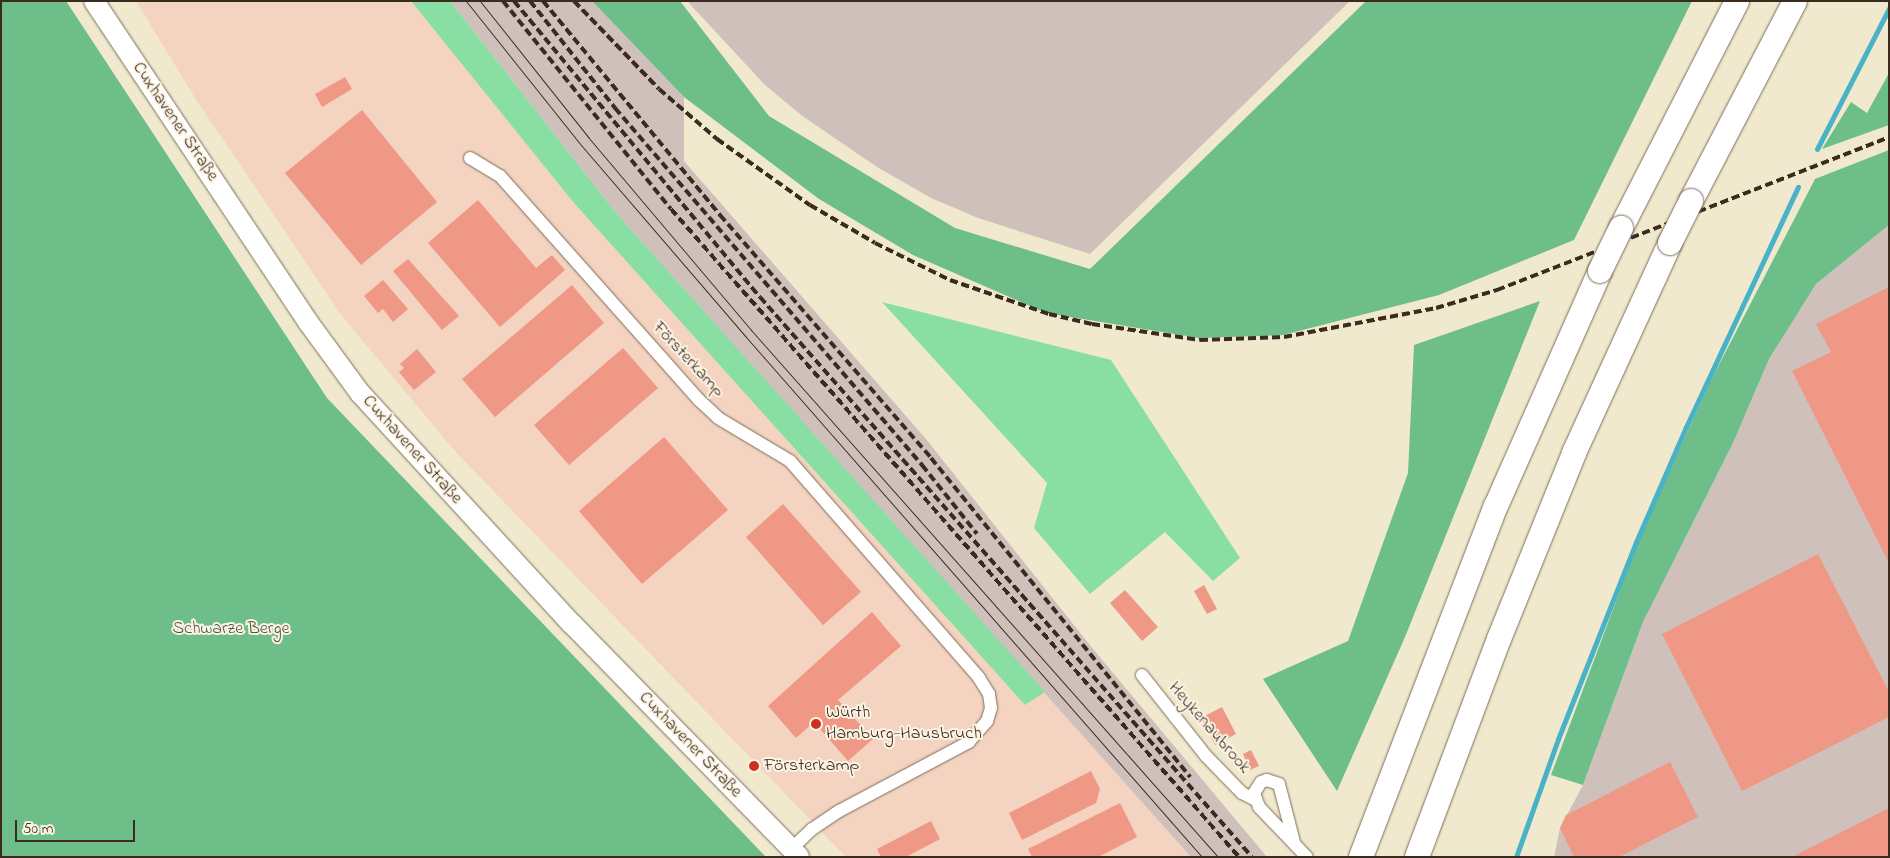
<!DOCTYPE html>
<meta charset="utf-8">
<style>
body{margin:0}
#map{position:relative;width:1890px;height:858px;overflow:hidden;background:#f1e9cd;font-family:"Indie Flower",sans-serif}
div>[style]{position:absolute}
[style*='--x']{left:calc(var(--x)*1px);top:calc(var(--y)*1px);width:calc(var(--w)*1px);rotate:calc(var(--a)*1deg)}
.built>*{inset:0;background:#f4d3c0}
.industrial>*{inset:0;background:#d0c0bc}
.green>*{inset:0;background:#89dfa3}
.forest>*{inset:0;background:#6ebe89}
.stream>*{height:5px;margin:-2.5px;padding:0 2.5px;transform-origin:2.5px;border-radius:2.5px;background:#49b2c7}
.building>*{inset:0;background:#ee9885}
.roads{filter:drop-shadow(0 0 1px #7b6d5b) drop-shadow(0 0 1px #7b6d5b)}
.street>*{height:12px;margin:-6px;padding:0 6px;transform-origin:6px;border-radius:6px;background:#fff}
.primary>*{height:20px;margin:-10px;padding:0 10px;transform-origin:10px;border-radius:10px;background:#fff}
.highway>*{height:24px;margin:-12px;padding:0 12px;transform-origin:12px;border-radius:12px;background:#fff}
.tram>*{height:1px;margin:-0.5px;padding:0 0.5px;transform-origin:0.5px;border-radius:0.5px;background:#3b2a1e}
.rail>*{height:4px;margin-top:-2px;transform-origin:0;background:repeating-linear-gradient(90deg,#3b2a1e 0 8px,transparent 0 12px)}
.bridges{filter:drop-shadow(0 0 1px #7b6d5b) drop-shadow(0 0 1px #7b6d5b)}
.highway-bridge>*{height:24px;margin:-12px;padding:0 12px;transform-origin:12px;border-radius:12px;background:#fff}
.dots>*{width:14px;height:14px;translate:-50% -50%;box-sizing:border-box;border:2px solid #fcf5e5;border-radius:50%}
span{translate:-50% -50%;white-space:nowrap;text-align:center;line-height:1.15;-webkit-text-stroke:4px #fcf5e5;paint-order:stroke}
.street-label{font-size:18px;color:#3b2a1e}
.park-label{font-size:18px;color:#4e573f}
.poi-label{font-size:18px;color:#3b2a1e}
.left{translate:0 -50%;text-align:left}
.frame{position:absolute;inset:0;border:2px solid #3b2a1e;pointer-events:none}
.scale{position:absolute;left:15px;top:820px;width:120px;height:22px;box-sizing:border-box;border:2px solid #3b2a1e;border-top:0;padding-left:6px;font-size:15px;line-height:18px;white-space:nowrap;color:#3b2a1e;-webkit-text-stroke:4px #fcf5e5;paint-order:stroke}
</style>
<div id="map">
<div class="built">
<i style="clip-path:polygon(136px 1px,411px 1px,574px 203px,1025px 705px,1045px 692px,1191px 857px,846px 857px,453px 449px,342px 316px,195px 98px)"></i>
</div>
<div class="industrial">
<i style="clip-path:polygon(450px 1px,592px 1px,684px 97px,684px 161px,926px 439px,1093px 649px,1267px 857px,1191px 857px,617px 214px)"></i>
<i style="clip-path:polygon(687px 1px,1350px 1px,1090px 254px,978px 218px,931px 198px,877px 167px,801px 115px,765px 85px)"></i>
<i style="clip-path:polygon(1889px 225px,1889px 857px,1554px 857px,1560px 828px,1583px 785px,1643px 622px,1733px 443px,1769px 359px,1816px 284px)"></i>
</div>
<div class="green">
<i style="clip-path:polygon(411px 1px,450px 1px,617px 214px,1045px 692px,1025px 705px,574px 203px)"></i>
<i style="clip-path:polygon(882px 302px,1111px 360px,1240px 558px,1213px 581px,1165px 532px,1090px 594px,1034px 528px,1047px 483px)"></i>
</div>
<div class="forest">
<i style="clip-path:polygon(1px 1px,66px 1px,327px 398px,766px 857px,1px 857px)"></i>
<i style="clip-path:polygon(592px 1px,680px 1px,769px 116px,955px 228px,1090px 269px,1366px 1px,1692px 1px,1574px 240px,1439px 295px,1283px 335px,1199px 338px,1046px 313px,913px 255px,819px 199px,684px 97px)"></i>
<i style="clip-path:polygon(1889px 73px,1889px 125px,1822px 149px,1851px 102px,1867px 113px)"></i>
<i style="clip-path:polygon(1889px 150px,1889px 225px,1816px 284px,1769px 359px,1733px 443px,1643px 622px,1583px 785px,1551px 775px,1642px 532px,1710px 382px,1815px 179px)"></i>
<i style="clip-path:polygon(1540px 301px,1405px 637px,1337px 791px,1263px 679px,1348px 641px,1408px 473px,1414px 345px)"></i>
</div>
<div class="stream">
<i style="--x:1817;--y:149;--w:158;--a:-62.9"></i>
<i style="--x:1516;--y:857;--w:125;--a:-70.4"></i>
<i style="--x:1558;--y:739;--w:212;--a:-68.4"></i>
<i style="--x:1636;--y:542;--w:125;--a:-66.5"></i>
<i style="--x:1686;--y:427;--w:265;--a:-65"></i>
</div>
<div class="building">
<i style="clip-path:polygon(345px 77px,352px 89px,322px 107px,315px 94px)"></i>
<i style="clip-path:polygon(362px 110px,437px 202px,361px 265px,285px 173px)"></i>
<i style="clip-path:polygon(478px 200px,536px 268px,552px 255px,565px 270px,500px 327px,428px 243px)"></i>
<i style="clip-path:polygon(408px 259px,459px 316px,442px 330px,393px 271px)"></i>
<i style="clip-path:polygon(383px 280px,408px 309px,393px 322px,383px 309px,378px 313px,364px 296px)"></i>
<i style="clip-path:polygon(572px 285px,604px 323px,495px 417px,462px 379px)"></i>
<i style="clip-path:polygon(1889px 287px,1889px 563px,1792px 371px,1831px 352px,1816px 324px)"></i>
<i style="clip-path:polygon(623px 348px,658px 388px,569px 465px,534px 425px)"></i>
<i style="clip-path:polygon(417px 349px,436px 372px,414px 390px,399px 372px,404px 368px,400px 364px)"></i>
<i style="clip-path:polygon(664px 437px,728px 510px,642px 584px,579px 511px)"></i>
<i style="clip-path:polygon(783px 504px,861px 592px,823px 625px,746px 537px)"></i>
<i style="clip-path:polygon(1818px 554px,1889px 692px,1889px 717px,1742px 791px,1662px 634px)"></i>
<i style="clip-path:polygon(1204px 585px,1217px 609px,1207px 614px,1194px 591px)"></i>
<i style="clip-path:polygon(1125px 590px,1158px 627px,1142px 641px,1110px 603px)"></i>
<i style="clip-path:polygon(872px 612px,901px 646px,838px 700px,873px 739px,848px 761px,814px 722px,796px 738px,768px 706px)"></i>
<i style="clip-path:polygon(1222px 707px,1236px 734px,1215px 745px,1201px 718px)"></i>
<i style="clip-path:polygon(1251px 750px,1259px 766px,1250px 770px,1243px 754px)"></i>
<i style="clip-path:polygon(1670px 762px,1698px 817px,1619px 857px,1574px 857px,1560px 828px,1566px 815px)"></i>
<i style="clip-path:polygon(1091px 771px,1100px 789px,1096px 803px,1022px 840px,1009px 813px)"></i>
<i style="clip-path:polygon(1120px 803px,1137px 837px,1098px 857px,1032px 857px,1028px 849px)"></i>
<i style="clip-path:polygon(1889px 808px,1889px 857px,1792px 857px)"></i>
<i style="clip-path:polygon(931px 821px,940px 839px,906px 857px,881px 857px,877px 849px)"></i>
</div>
<div class="roads">
<div class="street">
<i style="--x:470;--y:158;--w:35;--a:31"></i>
<i style="--x:500;--y:176;--w:300;--a:48.4"></i>
<i style="--x:699;--y:400;--w:26;--a:43"></i>
<i style="--x:718;--y:418;--w:84;--a:30.8"></i>
<i style="--x:790;--y:461;--w:288;--a:48.9"></i>
<i style="--x:979;--y:678;--w:19;--a:58"></i>
<i style="--x:989;--y:694;--w:14;--a:82"></i>
<i style="--x:991;--y:708;--w:14;--a:107"></i>
<i style="--x:987;--y:721;--w:28;--a:131"></i>
<i style="--x:969;--y:742;--w:147;--a:152"></i>
<i style="--x:839;--y:811;--w:32;--a:146"></i>
<i style="--x:812;--y:829;--w:29;--a:136"></i>
<i style="--x:1142;--y:675;--w:103;--a:51.7"></i>
<i style="--x:1206;--y:756;--w:52;--a:45.8"></i>
<i style="--x:1242;--y:793;--w:13;--a:27"></i>
<i style="--x:1294;--y:842;--w:60;--a:-104.5"></i>
<i style="--x:1279;--y:784;--w:13;--a:-162"></i>
<i style="--x:1267;--y:780;--w:6;--a:162"></i>
<i style="--x:1261;--y:782;--w:13;--a:122"></i>
<i style="--x:1254;--y:793;--w:15;--a:70"></i>
<i style="--x:1259;--y:807;--w:69;--a:46.2"></i>
</div>
<div class="primary">
<i style="--x:94;--y:1;--w:386;--a:56.3"></i>
<i style="--x:308;--y:322;--w:88;--a:53.8"></i>
<i style="--x:360;--y:393;--w:314;--a:47.5"></i>
<i style="--x:572;--y:624;--w:325;--a:45.7"></i>
</div>
<div class="highway">
<i style="--x:1691;--y:201;--w:225;--a:-62.5"></i>
<i style="--x:1621;--y:228;--w:255;--a:-62.9"></i>
<i style="--x:1361;--y:857;--w:376;--a:-69"></i>
<i style="--x:1496;--y:506;--w:257;--a:-66.1"></i>
<i style="--x:1417;--y:857;--w:233;--a:-69.4"></i>
<i style="--x:1499;--y:639;--w:201;--a:-68"></i>
<i style="--x:1574;--y:453;--w:231;--a:-65.4"></i>
</div>
</div>
<div class="tram">
<i style="--x:466;--y:1;--w:184;--a:51.4"></i>
<i style="--x:581;--y:145;--w:253;--a:49.3"></i>
<i style="--x:746;--y:337;--w:692;--a:48.75"></i>
<i style="--x:480;--y:1;--w:174;--a:51.5"></i>
<i style="--x:588;--y:137;--w:253;--a:49.8"></i>
<i style="--x:751;--y:330;--w:704;--a:48.45"></i>
</div>
<div class="rail">
<i style="--x:503;--y:1;--w:267;--a:51.1"></i>
<i style="--x:671;--y:209;--w:862;--a:48.76"></i>
<i style="--x:514;--y:1;--w:385;--a:50.3"></i>
<i style="--x:760;--y:297;--w:745;--a:48.7"></i>
<i style="--x:530;--y:1;--w:137;--a:51.5"></i>
<i style="--x:615;--y:108;--w:471;--a:49.3"></i>
<i style="--x:922;--y:465;--w:88;--a:51.4"></i>
<i style="--x:543;--y:1;--w:278;--a:50.4"></i>
<i style="--x:720;--y:215;--w:322;--a:49"></i>
<i style="--x:931;--y:458;--w:411;--a:50.9"></i>
<i style="--x:574;--y:1;--w:122;--a:46"></i>
<i style="--x:659;--y:89;--w:77;--a:40.8"></i>
<i style="--x:717;--y:139;--w:114;--a:35.4"></i>
<i style="--x:810;--y:205;--w:75;--a:30.3"></i>
<i style="--x:875;--y:243;--w:84;--a:26.3"></i>
<i style="--x:950;--y:280;--w:105;--a:19"></i>
<i style="--x:1049;--y:314;--w:44;--a:13.1"></i>
<i style="--x:1092;--y:324;--w:109;--a:8.4"></i>
<i style="--x:1200;--y:340;--w:84;--a:-2"></i>
<i style="--x:1284;--y:337;--w:155;--a:-10.8"></i>
<i style="--x:1436;--y:308;--w:64;--a:-16.4"></i>
<i style="--x:1497;--y:290;--w:421;--a:-21.3"></i>
</div>
<div class="bridges">
<div class="highway-bridge">
<i style="--x:1670;--y:243;--w:47;--a:-63.4"></i>
<i style="--x:1600;--y:271;--w:48;--a:-64"></i>
</div>
</div>
<div class="dots">
<i style="left:816px;top:724px;background:#c8321e"></i>
<i style="left:754px;top:766px;background:#c8321e"></i>
</div>
<div class="street-label">
<span style="left:175px;top:122px;rotate:56deg">Cuxhavener Straße</span>
<span style="left:688px;top:360px;rotate:47deg">Försterkamp</span>
<span style="left:412px;top:450px;rotate:48deg">Cuxhavener Straße</span>
<span style="left:1209px;top:728px;rotate:49deg">Heykenaubrook</span>
<span style="left:690px;top:745px;rotate:46deg">Cuxhavener Straße</span>
</div>
<div class="park-label">
<span style="left:231px;top:629px">Schwarze Berge</span>
</div>
<div class="poi-label">
<span class="left" style="left:826px;top:724px">Würth<br>Hamburg-Hausbruch</span>
<span class="left" style="left:764px;top:766px">Försterkamp</span>
</div>
<div class="frame"></div>
<div class="scale">50 m</div>
</div>
